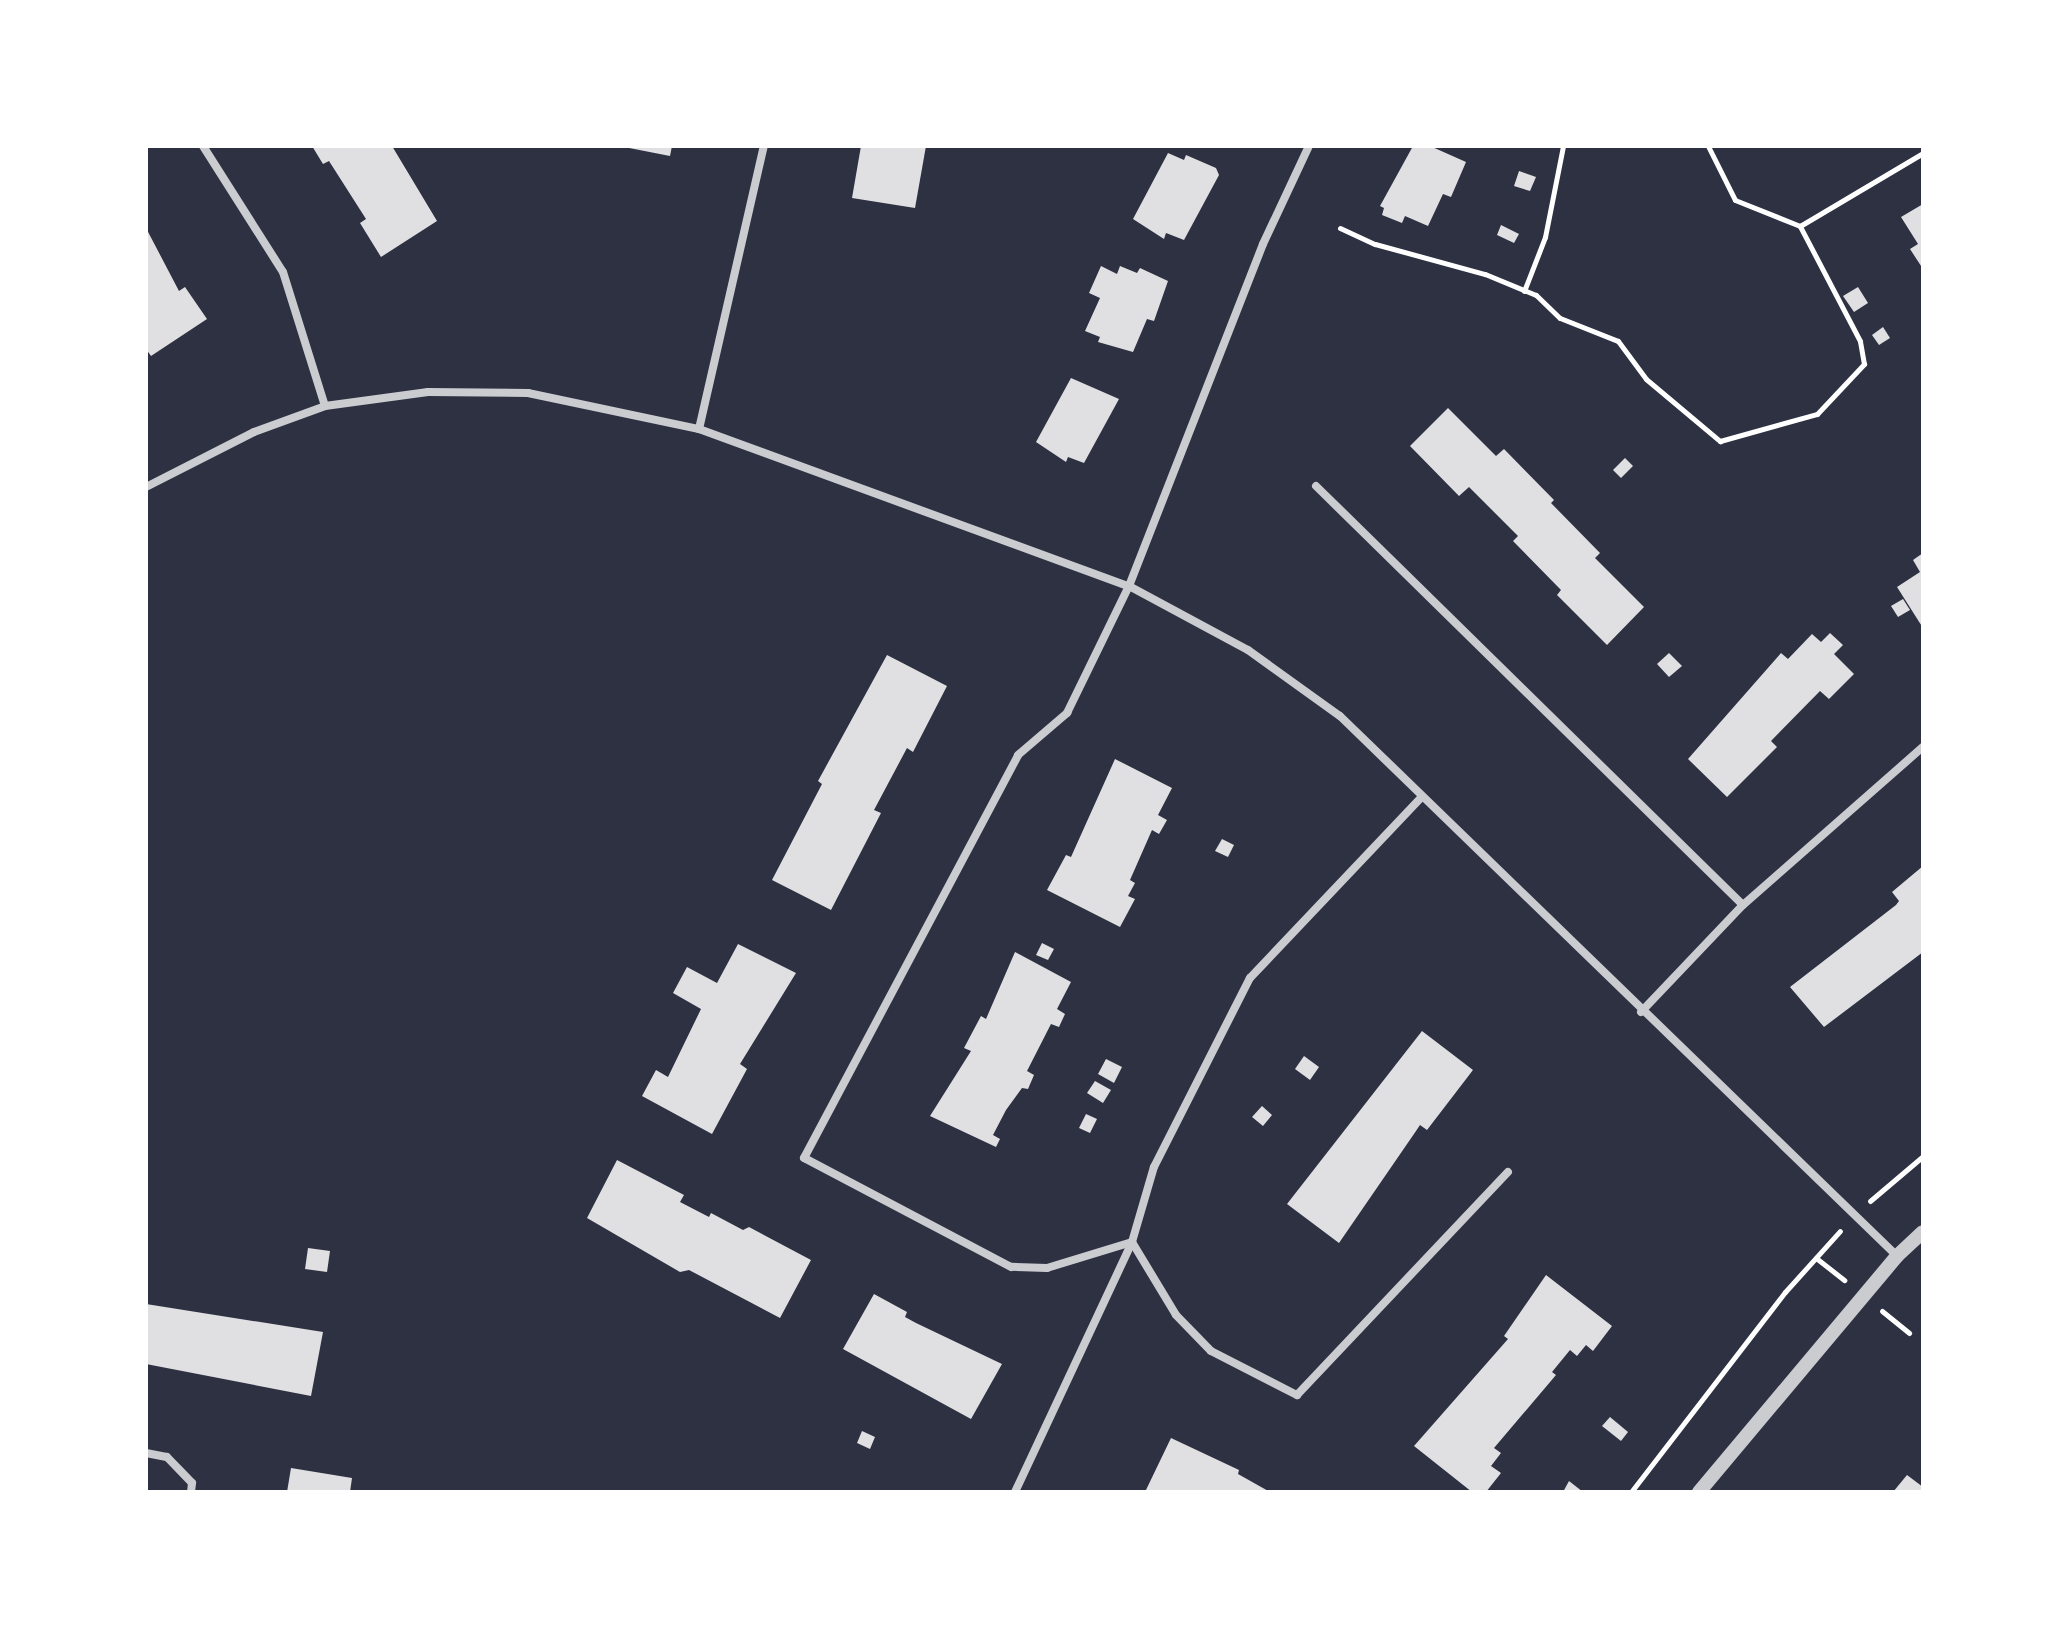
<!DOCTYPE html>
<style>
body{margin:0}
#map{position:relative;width:2069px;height:1638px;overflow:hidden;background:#2d3142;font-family:Overpass,sans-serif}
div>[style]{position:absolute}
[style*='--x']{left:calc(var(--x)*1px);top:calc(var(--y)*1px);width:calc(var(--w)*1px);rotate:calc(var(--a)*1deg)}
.building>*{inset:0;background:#e0e0e3}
.path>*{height:5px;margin:-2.5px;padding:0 2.5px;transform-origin:2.5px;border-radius:2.5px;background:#fff}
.minor>*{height:8px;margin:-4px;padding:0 4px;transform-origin:4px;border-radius:4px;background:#caccd0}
.tertiary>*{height:14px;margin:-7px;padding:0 7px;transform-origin:7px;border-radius:7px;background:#caccd0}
span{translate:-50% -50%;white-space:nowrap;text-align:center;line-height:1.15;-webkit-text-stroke:6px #fff;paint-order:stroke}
.frame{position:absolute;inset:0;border:148px solid #fff;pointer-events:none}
</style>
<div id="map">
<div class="building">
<i style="clip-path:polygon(312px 146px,392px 146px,437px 221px,381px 257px,360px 223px,366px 219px,329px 161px,323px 164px)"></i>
<i style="clip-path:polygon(619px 146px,672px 146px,670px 156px)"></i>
<i style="clip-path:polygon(861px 146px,926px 146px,915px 208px,852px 198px)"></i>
<i style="clip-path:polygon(1413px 146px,1430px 146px,1466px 162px,1451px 197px,1443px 194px,1428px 226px,1405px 216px,1402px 223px,1382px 215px,1384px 208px,1380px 206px)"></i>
<i style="clip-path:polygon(1168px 153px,1184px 160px,1186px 155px,1216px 168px,1219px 175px,1184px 240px,1166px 233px,1164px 239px,1133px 219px)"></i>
<i style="clip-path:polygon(1519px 171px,1536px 177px,1530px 191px,1514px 186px)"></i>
<i style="clip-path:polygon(1923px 204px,1923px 269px,1910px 249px,1918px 244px,1901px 217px)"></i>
<i style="clip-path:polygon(1501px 225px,1519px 234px,1514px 243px,1497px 235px)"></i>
<i style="clip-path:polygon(146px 228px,179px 291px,185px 287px,207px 319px,151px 356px,146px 349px)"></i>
<i style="clip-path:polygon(1101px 266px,1117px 274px,1120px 266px,1137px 273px,1140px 268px,1168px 281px,1154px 321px,1147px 319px,1133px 352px,1098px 342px,1100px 337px,1085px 331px,1100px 298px,1089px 293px)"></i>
<i style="clip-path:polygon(1858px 287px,1868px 303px,1854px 312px,1843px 296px)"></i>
<i style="clip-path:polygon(1883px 327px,1890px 338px,1879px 345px,1872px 335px)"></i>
<i style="clip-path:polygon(1071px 378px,1119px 399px,1084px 463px,1068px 457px,1066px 462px,1036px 442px)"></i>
<i style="clip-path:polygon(1448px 408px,1496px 456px,1504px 449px,1554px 500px,1551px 503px,1600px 553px,1595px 558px,1644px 607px,1607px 645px,1557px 595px,1561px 590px,1513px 541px,1518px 536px,1469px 487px,1459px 496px,1410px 446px)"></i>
<i style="clip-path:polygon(1625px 458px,1633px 466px,1621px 478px,1613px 470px)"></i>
<i style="clip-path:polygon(1923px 553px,1923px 628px,1897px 587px,1920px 572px,1913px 560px)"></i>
<i style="clip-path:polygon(1903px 599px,1910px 610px,1898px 617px,1891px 606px)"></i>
<i style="clip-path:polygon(1830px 633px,1843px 645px,1834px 654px,1854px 674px,1829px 699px,1820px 691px,1771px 741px,1777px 747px,1727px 797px,1688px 759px,1781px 653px,1788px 659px,1812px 634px,1821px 642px)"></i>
<i style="clip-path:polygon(1669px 653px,1682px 666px,1669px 677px,1657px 664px)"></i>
<i style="clip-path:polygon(887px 655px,947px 686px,913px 752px,907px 748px,874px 810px,881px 813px,831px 910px,772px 880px,822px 784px,818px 781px)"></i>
<i style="clip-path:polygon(1115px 759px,1172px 788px,1158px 815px,1167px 820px,1159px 834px,1152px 830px,1130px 880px,1135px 883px,1128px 896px,1135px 899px,1120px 927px,1047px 890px,1066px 855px,1071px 857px)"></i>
<i style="clip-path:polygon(1222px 839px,1234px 845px,1228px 857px,1215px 851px)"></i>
<i style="clip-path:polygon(1923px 866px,1923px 952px,1824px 1027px,1790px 987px,1896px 905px,1899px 901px,1892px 892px)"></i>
<i style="clip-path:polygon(1042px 943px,1054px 949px,1048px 960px,1036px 955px)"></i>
<i style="clip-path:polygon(738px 944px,796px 973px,740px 1064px,747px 1069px,712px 1134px,642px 1096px,656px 1070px,668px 1077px,701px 1009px,673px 993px,687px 967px,717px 983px)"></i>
<i style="clip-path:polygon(1015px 952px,1071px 982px,1057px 1009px,1065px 1014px,1059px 1027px,1051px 1024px,1027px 1071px,1034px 1075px,1028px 1089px,1022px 1088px,1006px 1110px,993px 1135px,1000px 1139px,996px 1147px,930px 1116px,971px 1051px,964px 1048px,981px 1016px,986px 1019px)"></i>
<i style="clip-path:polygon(1422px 1031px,1473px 1070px,1427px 1130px,1420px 1125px,1416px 1131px,1339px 1243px,1287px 1204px)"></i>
<i style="clip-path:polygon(1304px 1056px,1319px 1067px,1310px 1080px,1295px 1069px)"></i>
<i style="clip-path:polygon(1106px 1059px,1122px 1067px,1114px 1083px,1098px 1074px)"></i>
<i style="clip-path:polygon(1095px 1081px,1111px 1090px,1103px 1103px,1087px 1093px)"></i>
<i style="clip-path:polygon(1262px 1106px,1272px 1115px,1263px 1126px,1252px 1117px)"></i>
<i style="clip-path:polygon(1086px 1114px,1097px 1119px,1090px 1133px,1079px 1128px)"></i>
<i style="clip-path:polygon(617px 1160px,684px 1195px,680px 1202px,709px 1217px,711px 1213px,743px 1230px,749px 1227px,811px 1260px,780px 1318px,689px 1270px,680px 1272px,587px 1218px)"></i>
<i style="clip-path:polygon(308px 1248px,330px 1251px,327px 1272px,305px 1269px)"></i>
<i style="clip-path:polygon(1546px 1275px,1612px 1326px,1593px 1351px,1586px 1345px,1577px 1356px,1570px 1350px,1552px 1372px,1556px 1375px,1494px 1448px,1501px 1453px,1491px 1466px,1501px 1473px,1486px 1492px,1472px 1492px,1414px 1446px,1508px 1339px,1504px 1336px)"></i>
<i style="clip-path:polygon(874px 1294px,907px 1312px,905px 1317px,916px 1323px,1002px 1364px,971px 1419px,843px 1349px)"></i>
<i style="clip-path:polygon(146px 1304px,323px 1332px,311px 1396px,146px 1364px)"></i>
<i style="clip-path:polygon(1610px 1417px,1628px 1432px,1621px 1441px,1602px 1426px)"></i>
<i style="clip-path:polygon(862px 1431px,875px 1437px,870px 1449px,857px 1443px)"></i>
<i style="clip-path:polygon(1171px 1438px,1239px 1470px,1238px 1474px,1270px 1492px,1145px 1492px)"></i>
<i style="clip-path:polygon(291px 1468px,352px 1478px,350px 1492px,287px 1492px)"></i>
<i style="clip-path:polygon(1907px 1475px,1923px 1487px,1923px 1492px,1893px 1492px)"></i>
<i style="clip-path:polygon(1569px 1481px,1583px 1492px,1563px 1492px)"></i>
</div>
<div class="path">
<i style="--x:1708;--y:146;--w:60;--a:63.4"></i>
<i style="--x:1735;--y:200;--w:70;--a:21.8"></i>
<i style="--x:1340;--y:228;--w:38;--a:25"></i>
<i style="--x:1375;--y:244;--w:114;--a:15.3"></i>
<i style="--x:1485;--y:274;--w:55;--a:22.4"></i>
<i style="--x:1536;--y:295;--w:33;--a:44"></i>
<i style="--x:1560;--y:318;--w:62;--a:21.6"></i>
<i style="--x:1618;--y:341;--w:47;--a:53.6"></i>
<i style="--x:1646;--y:379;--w:97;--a:40"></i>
<i style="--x:1720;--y:441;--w:101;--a:-15.6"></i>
<i style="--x:1817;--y:414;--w:69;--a:-46.8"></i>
<i style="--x:1864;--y:364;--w:23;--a:-100"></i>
<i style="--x:1860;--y:341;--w:130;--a:-117.6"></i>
<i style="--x:1800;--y:226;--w:143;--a:-30.7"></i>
<i style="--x:1524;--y:291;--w:58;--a:-68.7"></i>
<i style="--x:1545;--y:237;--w:93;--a:-78.8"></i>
<i style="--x:1870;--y:1201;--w:70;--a:-40.3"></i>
<i style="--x:1816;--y:1258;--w:36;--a:38"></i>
<i style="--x:1882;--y:1311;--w:35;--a:39"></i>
<i style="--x:1631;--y:1492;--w:252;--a:-52.4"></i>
<i style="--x:1785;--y:1292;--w:82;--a:-48"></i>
</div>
<div class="minor">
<i style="--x:203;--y:146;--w:149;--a:57.6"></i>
<i style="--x:283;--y:272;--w:140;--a:72.6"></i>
<i style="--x:699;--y:429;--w:290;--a:-77.1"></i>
<i style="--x:1316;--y:486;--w:598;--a:44.46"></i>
<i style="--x:146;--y:487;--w:121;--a:-27"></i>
<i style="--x:254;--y:432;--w:76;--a:-20.1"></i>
<i style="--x:325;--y:406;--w:104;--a:-7.7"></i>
<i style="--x:428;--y:392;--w:100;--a:0.6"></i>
<i style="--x:528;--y:393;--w:175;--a:11.9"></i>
<i style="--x:699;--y:429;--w:458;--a:20.1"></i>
<i style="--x:1129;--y:586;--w:135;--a:28.3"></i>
<i style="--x:1248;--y:650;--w:113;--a:35.7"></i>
<i style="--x:1340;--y:716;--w:776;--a:44.11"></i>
<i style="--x:1641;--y:1012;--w:148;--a:-46.4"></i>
<i style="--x:1743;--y:905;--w:240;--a:-41.3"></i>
<i style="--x:1132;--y:1242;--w:89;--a:163"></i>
<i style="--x:1047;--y:1268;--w:36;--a:-178"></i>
<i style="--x:1011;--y:1267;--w:234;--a:-152.2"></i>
<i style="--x:804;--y:1158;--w:456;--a:-62"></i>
<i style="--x:1018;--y:755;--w:65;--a:-40.6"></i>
<i style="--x:1067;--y:713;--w:141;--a:-64"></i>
<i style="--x:1129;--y:586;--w:367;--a:-68.6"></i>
<i style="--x:1263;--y:244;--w:108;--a:-64.9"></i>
<i style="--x:1132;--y:1242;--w:85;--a:58.9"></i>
<i style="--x:1176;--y:1315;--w:50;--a:45.8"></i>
<i style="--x:1211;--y:1351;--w:97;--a:27.1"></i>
<i style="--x:1297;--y:1395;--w:307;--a:-46.6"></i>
<i style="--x:146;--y:1453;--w:21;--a:11"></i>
<i style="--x:167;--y:1457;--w:36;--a:46"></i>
<i style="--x:192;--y:1483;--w:9;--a:96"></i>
<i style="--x:1015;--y:1492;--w:276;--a:-64.9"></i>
<i style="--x:1132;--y:1242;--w:78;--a:-73.7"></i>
<i style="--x:1154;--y:1167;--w:212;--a:-63.1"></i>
<i style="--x:1250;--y:978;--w:248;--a:-46.5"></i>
</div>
<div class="tertiary">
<i style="--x:1699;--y:1492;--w:308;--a:-50"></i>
<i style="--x:1897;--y:1256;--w:35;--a:-43"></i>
</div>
<div class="frame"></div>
</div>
